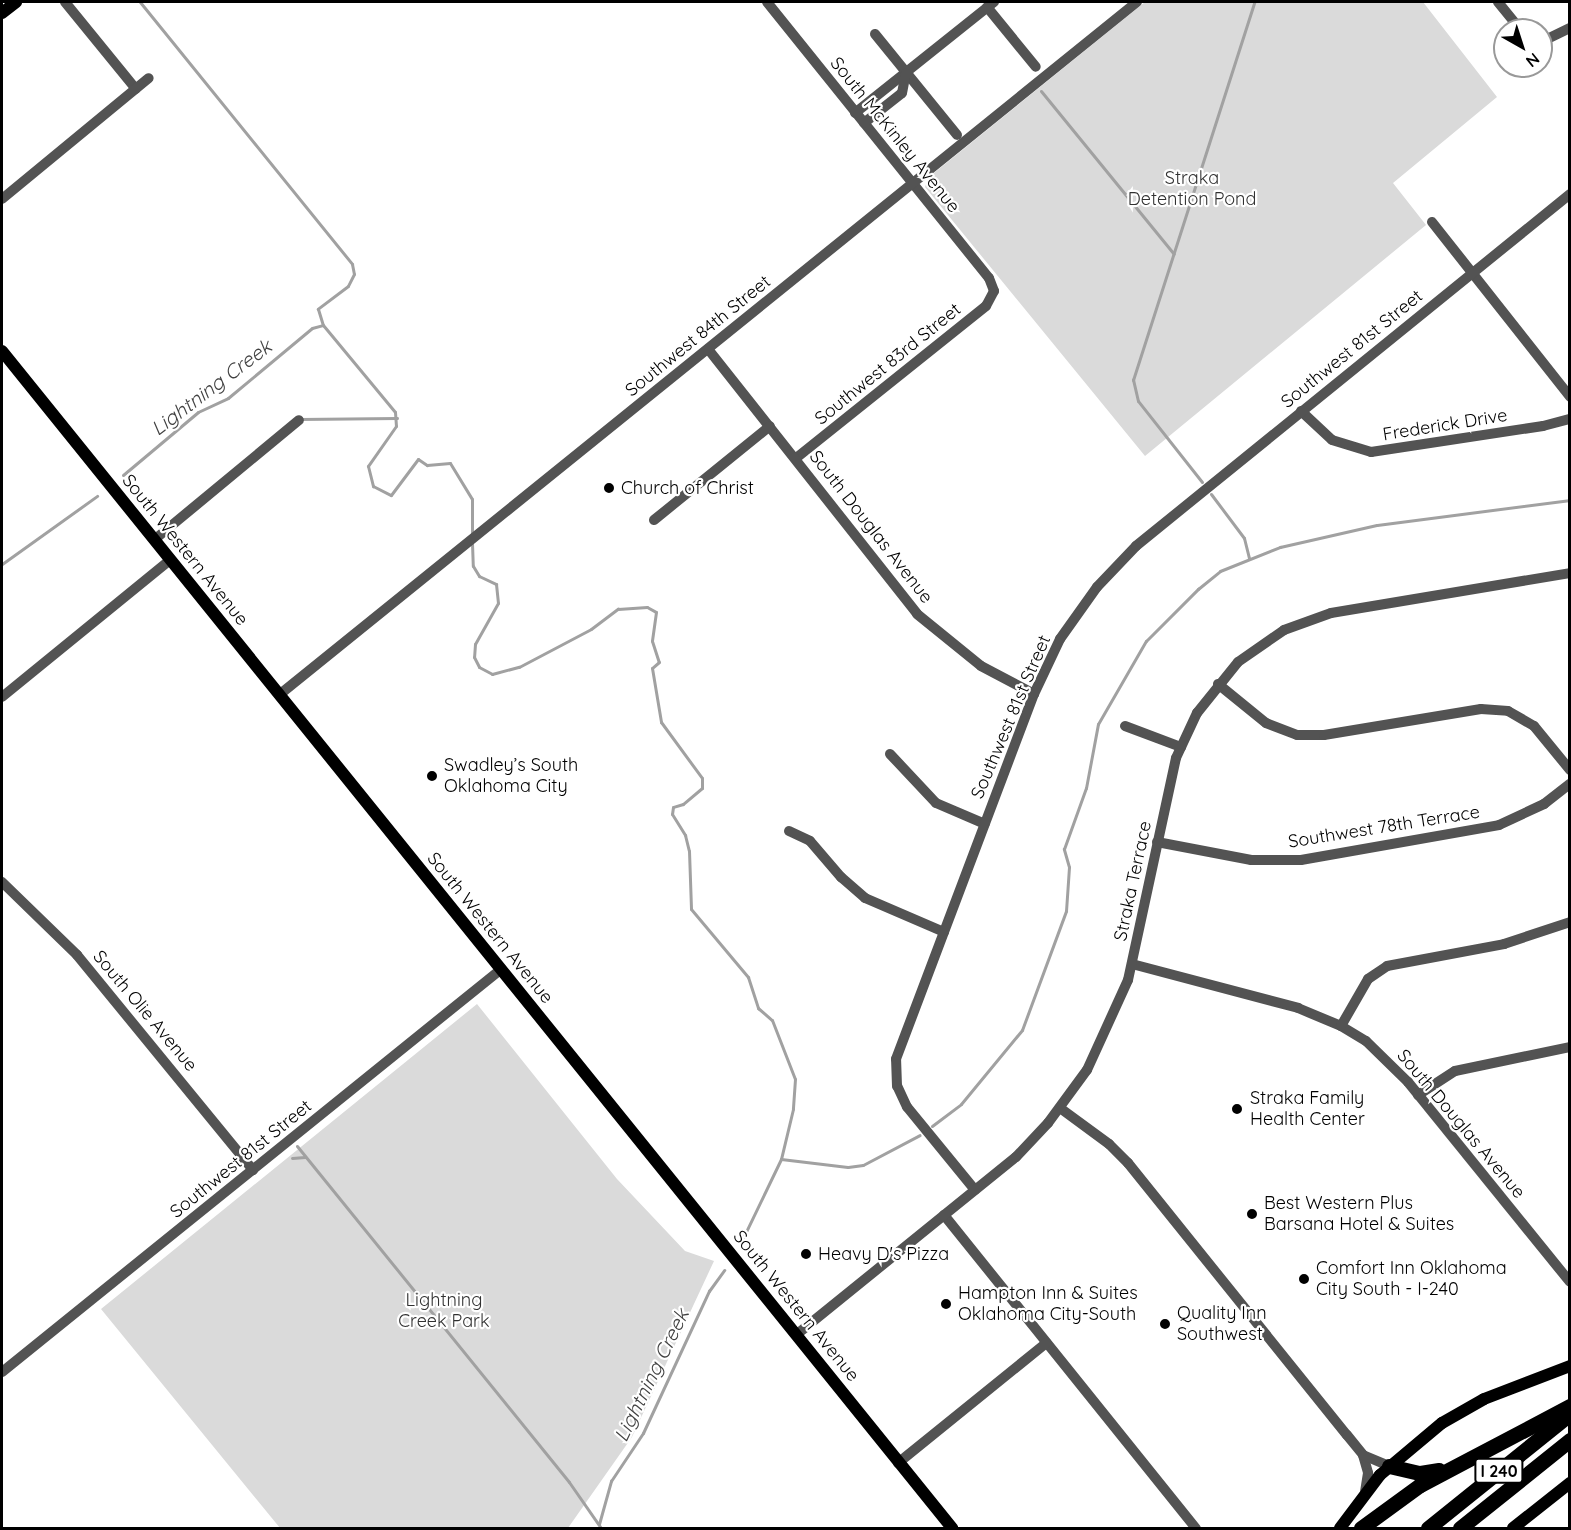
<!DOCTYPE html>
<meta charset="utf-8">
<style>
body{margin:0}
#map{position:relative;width:1571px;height:1530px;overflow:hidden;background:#fff;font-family:Quicksand,sans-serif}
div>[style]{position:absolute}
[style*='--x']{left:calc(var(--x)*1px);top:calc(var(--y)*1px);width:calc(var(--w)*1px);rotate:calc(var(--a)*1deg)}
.green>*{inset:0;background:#dadada}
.stream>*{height:3px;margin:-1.5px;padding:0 1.5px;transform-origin:1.5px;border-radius:1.5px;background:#a1a1a1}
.minor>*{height:10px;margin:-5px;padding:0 5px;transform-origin:5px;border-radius:5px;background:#535353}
.major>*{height:12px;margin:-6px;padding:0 6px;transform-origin:6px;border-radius:6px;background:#000}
.highway>*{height:15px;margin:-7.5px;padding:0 7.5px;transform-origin:7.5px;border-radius:7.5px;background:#000}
.dots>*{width:16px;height:16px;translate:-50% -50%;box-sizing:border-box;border:3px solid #fff;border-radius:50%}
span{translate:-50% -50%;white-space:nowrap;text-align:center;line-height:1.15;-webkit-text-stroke:4.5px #fff;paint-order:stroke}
.shield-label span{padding:2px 4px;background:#fff;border:2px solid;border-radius:4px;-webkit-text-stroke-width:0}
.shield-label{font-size:16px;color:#000;font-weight:700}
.street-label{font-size:18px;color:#000}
.park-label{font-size:18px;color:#313131}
.poi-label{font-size:18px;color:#000}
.left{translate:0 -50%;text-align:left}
.water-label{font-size:20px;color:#424242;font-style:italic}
.frame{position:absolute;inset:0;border:3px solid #000;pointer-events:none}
.north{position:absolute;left:1493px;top:18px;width:60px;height:60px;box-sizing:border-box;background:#fff;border:2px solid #999;border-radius:50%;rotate:141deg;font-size:16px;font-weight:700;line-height:24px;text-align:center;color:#000}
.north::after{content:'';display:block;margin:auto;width:21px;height:27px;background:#000;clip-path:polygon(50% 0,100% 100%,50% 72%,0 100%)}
</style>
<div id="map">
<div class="green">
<i style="clip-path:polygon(1145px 2px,1423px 2px,1497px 97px,1393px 183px,1426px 225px,1145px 456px,925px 187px,929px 177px)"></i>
<i style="clip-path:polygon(477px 1004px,617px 1179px,685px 1251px,714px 1261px,632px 1437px,568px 1528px,280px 1528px,101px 1309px)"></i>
</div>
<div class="stream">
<i style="--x:140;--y:2;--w:337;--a:51"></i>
<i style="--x:352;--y:264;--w:10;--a:79"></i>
<i style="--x:354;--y:274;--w:13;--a:117"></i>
<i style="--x:348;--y:286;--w:38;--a:143"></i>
<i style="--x:318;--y:309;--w:17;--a:73"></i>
<i style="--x:323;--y:325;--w:113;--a:50.4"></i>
<i style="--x:395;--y:412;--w:14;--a:86"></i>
<i style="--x:396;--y:426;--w:49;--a:125"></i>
<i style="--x:368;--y:466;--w:21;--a:76"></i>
<i style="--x:373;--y:486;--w:20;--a:27"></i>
<i style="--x:391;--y:495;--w:45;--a:-53.1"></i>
<i style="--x:418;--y:459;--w:11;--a:34"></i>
<i style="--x:427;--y:465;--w:23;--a:-5"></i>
<i style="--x:450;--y:463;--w:42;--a:58.6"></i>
<i style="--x:472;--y:499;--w:37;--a:90"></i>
<i style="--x:1041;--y:91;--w:210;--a:50.8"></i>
<i style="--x:300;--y:419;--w:97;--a:-0.6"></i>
<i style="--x:123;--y:475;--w:98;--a:-40"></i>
<i style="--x:198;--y:412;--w:33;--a:-25"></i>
<i style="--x:228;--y:398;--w:109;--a:-39.8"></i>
<i style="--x:312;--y:328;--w:11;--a:-15"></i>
<i style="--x:1202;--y:482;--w:103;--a:-128.3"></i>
<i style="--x:1138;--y:401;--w:22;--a:-103"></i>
<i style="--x:1133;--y:380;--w:397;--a:-72.2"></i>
<i style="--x:1211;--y:494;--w:55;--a:53.1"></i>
<i style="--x:1244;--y:538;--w:21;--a:76"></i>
<i style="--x:472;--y:543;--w:23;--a:88"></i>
<i style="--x:473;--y:566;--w:12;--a:59"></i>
<i style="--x:479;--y:576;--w:19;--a:25"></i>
<i style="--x:496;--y:584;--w:19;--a:84"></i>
<i style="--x:498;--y:603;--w:47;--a:119.3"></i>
<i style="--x:475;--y:644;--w:13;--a:94"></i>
<i style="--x:474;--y:657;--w:11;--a:63"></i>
<i style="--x:479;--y:667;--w:15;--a:28"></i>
<i style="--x:492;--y:674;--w:28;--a:-15"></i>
<i style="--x:519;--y:667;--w:81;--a:-27.8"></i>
<i style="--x:591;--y:629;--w:34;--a:-37"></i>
<i style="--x:618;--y:609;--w:29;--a:-4"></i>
<i style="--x:647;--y:607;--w:10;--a:29"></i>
<i style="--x:656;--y:612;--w:29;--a:98"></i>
<i style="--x:652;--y:641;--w:22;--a:72"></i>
<i style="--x:659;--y:662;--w:9;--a:139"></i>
<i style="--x:652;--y:668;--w:55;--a:80.5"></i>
<i style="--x:661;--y:722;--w:69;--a:53.8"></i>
<i style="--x:702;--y:778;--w:10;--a:90"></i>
<i style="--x:702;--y:788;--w:25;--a:140"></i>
<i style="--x:683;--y:804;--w:10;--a:163"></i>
<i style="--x:673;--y:807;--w:7;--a:98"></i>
<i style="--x:672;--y:814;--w:25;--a:58"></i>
<i style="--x:685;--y:835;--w:16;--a:76"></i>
<i style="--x:689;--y:851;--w:58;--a:88"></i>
<i style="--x:691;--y:909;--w:89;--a:50"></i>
<i style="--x:748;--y:977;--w:33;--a:72"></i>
<i style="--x:758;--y:1008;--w:18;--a:41"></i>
<i style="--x:772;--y:1020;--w:63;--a:68.7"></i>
<i style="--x:795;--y:1079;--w:30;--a:94"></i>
<i style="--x:793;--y:1109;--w:51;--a:103.5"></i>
<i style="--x:781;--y:1159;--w:92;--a:115.7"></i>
<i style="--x:2;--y:564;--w:117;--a:-35.6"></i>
<i style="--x:932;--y:1126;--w:36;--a:-37"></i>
<i style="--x:961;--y:1104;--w:96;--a:-50.5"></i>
<i style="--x:1022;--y:1030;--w:127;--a:-69.7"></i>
<i style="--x:1066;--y:911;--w:44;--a:-86.1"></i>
<i style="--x:1069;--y:867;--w:19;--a:-106"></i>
<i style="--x:1064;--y:849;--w:65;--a:-70.2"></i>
<i style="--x:1086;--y:788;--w:65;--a:-79.4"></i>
<i style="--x:1098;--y:724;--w:96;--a:-60"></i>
<i style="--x:1146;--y:641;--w:74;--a:-45"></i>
<i style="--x:1198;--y:589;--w:28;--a:-39"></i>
<i style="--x:1220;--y:571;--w:65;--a:-21.8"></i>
<i style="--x:1280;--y:547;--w:99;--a:-12.8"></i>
<i style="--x:1377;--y:525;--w:195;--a:-7.4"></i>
<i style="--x:297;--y:1146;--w:432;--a:51"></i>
<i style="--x:569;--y:1482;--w:56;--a:55.2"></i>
<i style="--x:292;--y:1158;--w:13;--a:-4"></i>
<i style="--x:781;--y:1159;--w:67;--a:6.8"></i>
<i style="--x:848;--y:1167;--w:15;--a:-8"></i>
<i style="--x:863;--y:1165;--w:64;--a:-27.8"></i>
<i style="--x:599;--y:1524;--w:45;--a:-74.4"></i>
<i style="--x:611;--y:1481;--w:58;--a:-56.3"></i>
<i style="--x:643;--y:1433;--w:157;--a:-65.1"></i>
<i style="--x:709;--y:1291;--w:26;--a:-54"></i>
</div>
<div class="minor">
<i style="--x:65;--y:2;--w:112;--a:50.8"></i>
<i style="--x:767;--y:2;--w:354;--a:51.2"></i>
<i style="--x:989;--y:278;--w:14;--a:69"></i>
<i style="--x:994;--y:291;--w:17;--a:118"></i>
<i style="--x:986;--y:306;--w:243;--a:141.3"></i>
<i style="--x:1498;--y:2;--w:36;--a:51"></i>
<i style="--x:987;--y:7;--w:77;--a:50.8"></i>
<i style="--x:875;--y:34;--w:130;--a:50.9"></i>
<i style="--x:1541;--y:42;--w:32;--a:-26"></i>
<i style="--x:855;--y:113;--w:178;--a:-38.6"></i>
<i style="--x:864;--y:123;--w:48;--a:-38.3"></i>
<i style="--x:902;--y:93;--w:20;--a:-79"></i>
<i style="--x:2;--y:199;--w:190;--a:-39.5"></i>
<i style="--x:1432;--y:222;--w:223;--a:51.7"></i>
<i style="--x:708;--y:349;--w:337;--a:51.7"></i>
<i style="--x:917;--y:614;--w:82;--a:39.1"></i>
<i style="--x:981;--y:666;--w:60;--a:27.8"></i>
<i style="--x:1301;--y:411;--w:42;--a:43.1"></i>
<i style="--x:1332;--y:440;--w:41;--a:17.1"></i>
<i style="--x:1371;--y:452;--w:174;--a:-8.6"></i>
<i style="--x:1543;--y:426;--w:28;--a:-15"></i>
<i style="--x:654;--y:520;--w:149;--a:-39"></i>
<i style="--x:154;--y:540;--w:188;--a:-39.6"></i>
<i style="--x:1218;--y:684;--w:62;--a:39.1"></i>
<i style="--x:1266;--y:723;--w:33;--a:21"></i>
<i style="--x:1297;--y:735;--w:27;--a:0"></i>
<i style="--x:1324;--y:735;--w:159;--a:-9.4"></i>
<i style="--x:1481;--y:709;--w:27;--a:4"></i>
<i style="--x:1508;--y:711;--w:30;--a:30"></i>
<i style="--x:1534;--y:726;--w:57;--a:50.7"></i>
<i style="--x:279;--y:695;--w:1103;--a:-38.93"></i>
<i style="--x:2;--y:697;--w:217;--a:-39.2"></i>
<i style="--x:1125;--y:726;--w:60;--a:20.6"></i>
<i style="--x:890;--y:754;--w:67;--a:46.8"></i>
<i style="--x:936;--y:803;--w:53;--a:23.2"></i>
<i style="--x:789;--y:831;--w:23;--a:25"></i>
<i style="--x:810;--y:841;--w:48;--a:49.3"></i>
<i style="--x:841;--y:877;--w:32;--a:41"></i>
<i style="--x:865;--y:898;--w:86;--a:23.3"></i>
<i style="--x:1157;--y:842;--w:96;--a:10.8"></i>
<i style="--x:1251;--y:860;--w:50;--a:0"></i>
<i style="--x:1301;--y:860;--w:201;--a:-10"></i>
<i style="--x:1499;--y:825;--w:50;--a:-25"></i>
<i style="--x:1544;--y:804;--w:33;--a:-38"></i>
<i style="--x:2;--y:882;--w:105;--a:44.2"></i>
<i style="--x:77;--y:955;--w:278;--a:50.7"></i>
<i style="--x:1132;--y:964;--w:172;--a:14.8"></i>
<i style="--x:1298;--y:1008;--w:47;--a:22.7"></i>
<i style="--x:1341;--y:1026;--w:29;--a:31"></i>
<i style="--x:1366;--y:1041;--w:59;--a:44.3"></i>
<i style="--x:1408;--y:1082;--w:257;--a:51"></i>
<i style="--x:1341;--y:1026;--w:54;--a:-60.1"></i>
<i style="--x:1368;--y:979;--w:23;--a:-34"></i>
<i style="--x:1387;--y:966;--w:119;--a:-10.6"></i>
<i style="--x:1504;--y:944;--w:70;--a:-18.4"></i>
<i style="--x:1418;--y:1095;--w:44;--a:-33"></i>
<i style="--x:1455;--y:1071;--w:117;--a:-11.8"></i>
<i style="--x:1060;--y:1108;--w:61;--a:36.3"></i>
<i style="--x:1109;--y:1144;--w:27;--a:45"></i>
<i style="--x:1128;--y:1163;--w:349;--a:51.2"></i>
<i style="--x:1347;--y:1435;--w:26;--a:51"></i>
<i style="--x:1363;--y:1455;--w:19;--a:74"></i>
<i style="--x:1368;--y:1473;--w:18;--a:99"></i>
<i style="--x:975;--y:1190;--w:107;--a:-129.3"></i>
<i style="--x:907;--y:1107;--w:23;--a:-115"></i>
<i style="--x:897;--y:1086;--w:27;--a:-92"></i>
<i style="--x:896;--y:1059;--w:390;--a:-69.3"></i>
<i style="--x:1034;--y:694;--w:61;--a:-64.7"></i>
<i style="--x:1060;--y:639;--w:64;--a:-54.6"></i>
<i style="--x:1097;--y:587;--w:57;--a:-46.4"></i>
<i style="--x:1136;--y:546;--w:559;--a:-39.04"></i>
<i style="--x:944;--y:1215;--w:402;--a:51.2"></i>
<i style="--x:796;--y:1335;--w:283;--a:-39"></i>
<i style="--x:1016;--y:1157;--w:47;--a:-46.7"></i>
<i style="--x:1048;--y:1123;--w:66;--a:-53.7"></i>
<i style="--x:1087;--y:1070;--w:99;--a:-65.5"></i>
<i style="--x:1128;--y:980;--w:227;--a:-77.8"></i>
<i style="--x:1176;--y:758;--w:50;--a:-65"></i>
<i style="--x:1197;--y:713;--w:65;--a:-51.2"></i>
<i style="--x:1238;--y:662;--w:56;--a:-34.8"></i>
<i style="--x:1284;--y:630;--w:50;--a:-19.9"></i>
<i style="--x:1331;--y:613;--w:242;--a:-9.5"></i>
<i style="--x:2;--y:1372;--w:640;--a:-38.91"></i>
<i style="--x:1363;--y:1455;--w:28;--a:23"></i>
<i style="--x:898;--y:1463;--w:191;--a:-39"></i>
</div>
<div class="major">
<i style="--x:2;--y:13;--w:18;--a:-38"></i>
<i style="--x:2;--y:351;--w:1513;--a:51.09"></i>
<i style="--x:1340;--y:1528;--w:66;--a:-53"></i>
<i style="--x:1380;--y:1475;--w:81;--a:-40"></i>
<i style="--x:1442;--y:1423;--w:48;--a:-29.7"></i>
<i style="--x:1484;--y:1399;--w:92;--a:-21"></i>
<i style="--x:1513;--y:1528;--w:73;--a:-38.3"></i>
</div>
<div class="highway">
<i style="--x:1389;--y:1466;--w:32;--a:13"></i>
<i style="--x:1420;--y:1473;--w:19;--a:-9"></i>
<i style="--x:1361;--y:1528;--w:73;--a:-36.1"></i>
<i style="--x:1420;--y:1485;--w:170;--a:-27.8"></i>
<i style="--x:1428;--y:1528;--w:182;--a:-38.8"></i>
<i style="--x:1460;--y:1528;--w:141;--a:-38.7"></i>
</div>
<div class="dots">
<i style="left:609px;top:488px;background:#000"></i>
<i style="left:432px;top:776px;background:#000"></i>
<i style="left:1237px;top:1109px;background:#000"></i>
<i style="left:1252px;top:1214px;background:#000"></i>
<i style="left:806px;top:1254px;background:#000"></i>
<i style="left:1304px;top:1279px;background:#000"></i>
<i style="left:946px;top:1304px;background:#000"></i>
<i style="left:1165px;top:1324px;background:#000"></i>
</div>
<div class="shield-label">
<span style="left:1499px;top:1471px">I 240</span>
</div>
<div class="street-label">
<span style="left:895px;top:135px;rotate:51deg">South McKinley Avenue</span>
<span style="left:698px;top:336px;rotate:-39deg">Southwest 84th Street</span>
<span style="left:1352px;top:349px;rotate:-39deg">Southwest 81st Street</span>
<span style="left:888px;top:364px;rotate:-39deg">Southwest 83rd Street</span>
<span style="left:1445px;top:425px;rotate:-9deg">Frederick Drive</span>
<span style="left:871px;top:527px;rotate:52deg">South Douglas Avenue</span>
<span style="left:185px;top:550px;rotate:51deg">South Western Avenue</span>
<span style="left:1011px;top:717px;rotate:-67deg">Southwest 81st Street</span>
<span style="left:1384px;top:827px;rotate:-9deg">Southwest 78th Terrace</span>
<span style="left:1133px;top:881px;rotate:-78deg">Straka Terrace</span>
<span style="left:490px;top:928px;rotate:51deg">South Western Avenue</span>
<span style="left:145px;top:1011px;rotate:50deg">South Olie Avenue</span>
<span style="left:1461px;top:1124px;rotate:50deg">South Douglas Avenue</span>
<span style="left:241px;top:1159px;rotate:-39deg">Southwest 81st Street</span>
<span style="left:796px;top:1306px;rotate:51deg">South Western Avenue</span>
</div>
<div class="park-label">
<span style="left:1192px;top:189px">Straka<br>Detention Pond</span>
<span style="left:444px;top:1311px">Lightning<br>Creek Park</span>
</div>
<div class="poi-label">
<span class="left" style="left:621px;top:488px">Church of Christ</span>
<span class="left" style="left:444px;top:776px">Swadley’s South<br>Oklahoma City</span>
<span class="left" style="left:1250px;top:1109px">Straka Family<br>Health Center</span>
<span class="left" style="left:1264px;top:1214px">Best Western Plus<br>Barsana Hotel &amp; Suites</span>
<span class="left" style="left:818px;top:1254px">Heavy D's Pizza</span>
<span class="left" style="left:1316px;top:1279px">Comfort Inn Oklahoma<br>City South - I-240</span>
<span class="left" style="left:958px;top:1304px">Hampton Inn &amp; Suites<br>Oklahoma City-South</span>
<span class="left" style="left:1177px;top:1324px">Quality Inn<br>Southwest</span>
</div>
<div class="water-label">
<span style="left:211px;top:387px;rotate:-37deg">Lightning Creek</span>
<span style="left:651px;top:1375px;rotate:-64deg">Lightning Creek</span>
</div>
<div class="frame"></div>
<div class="north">N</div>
</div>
